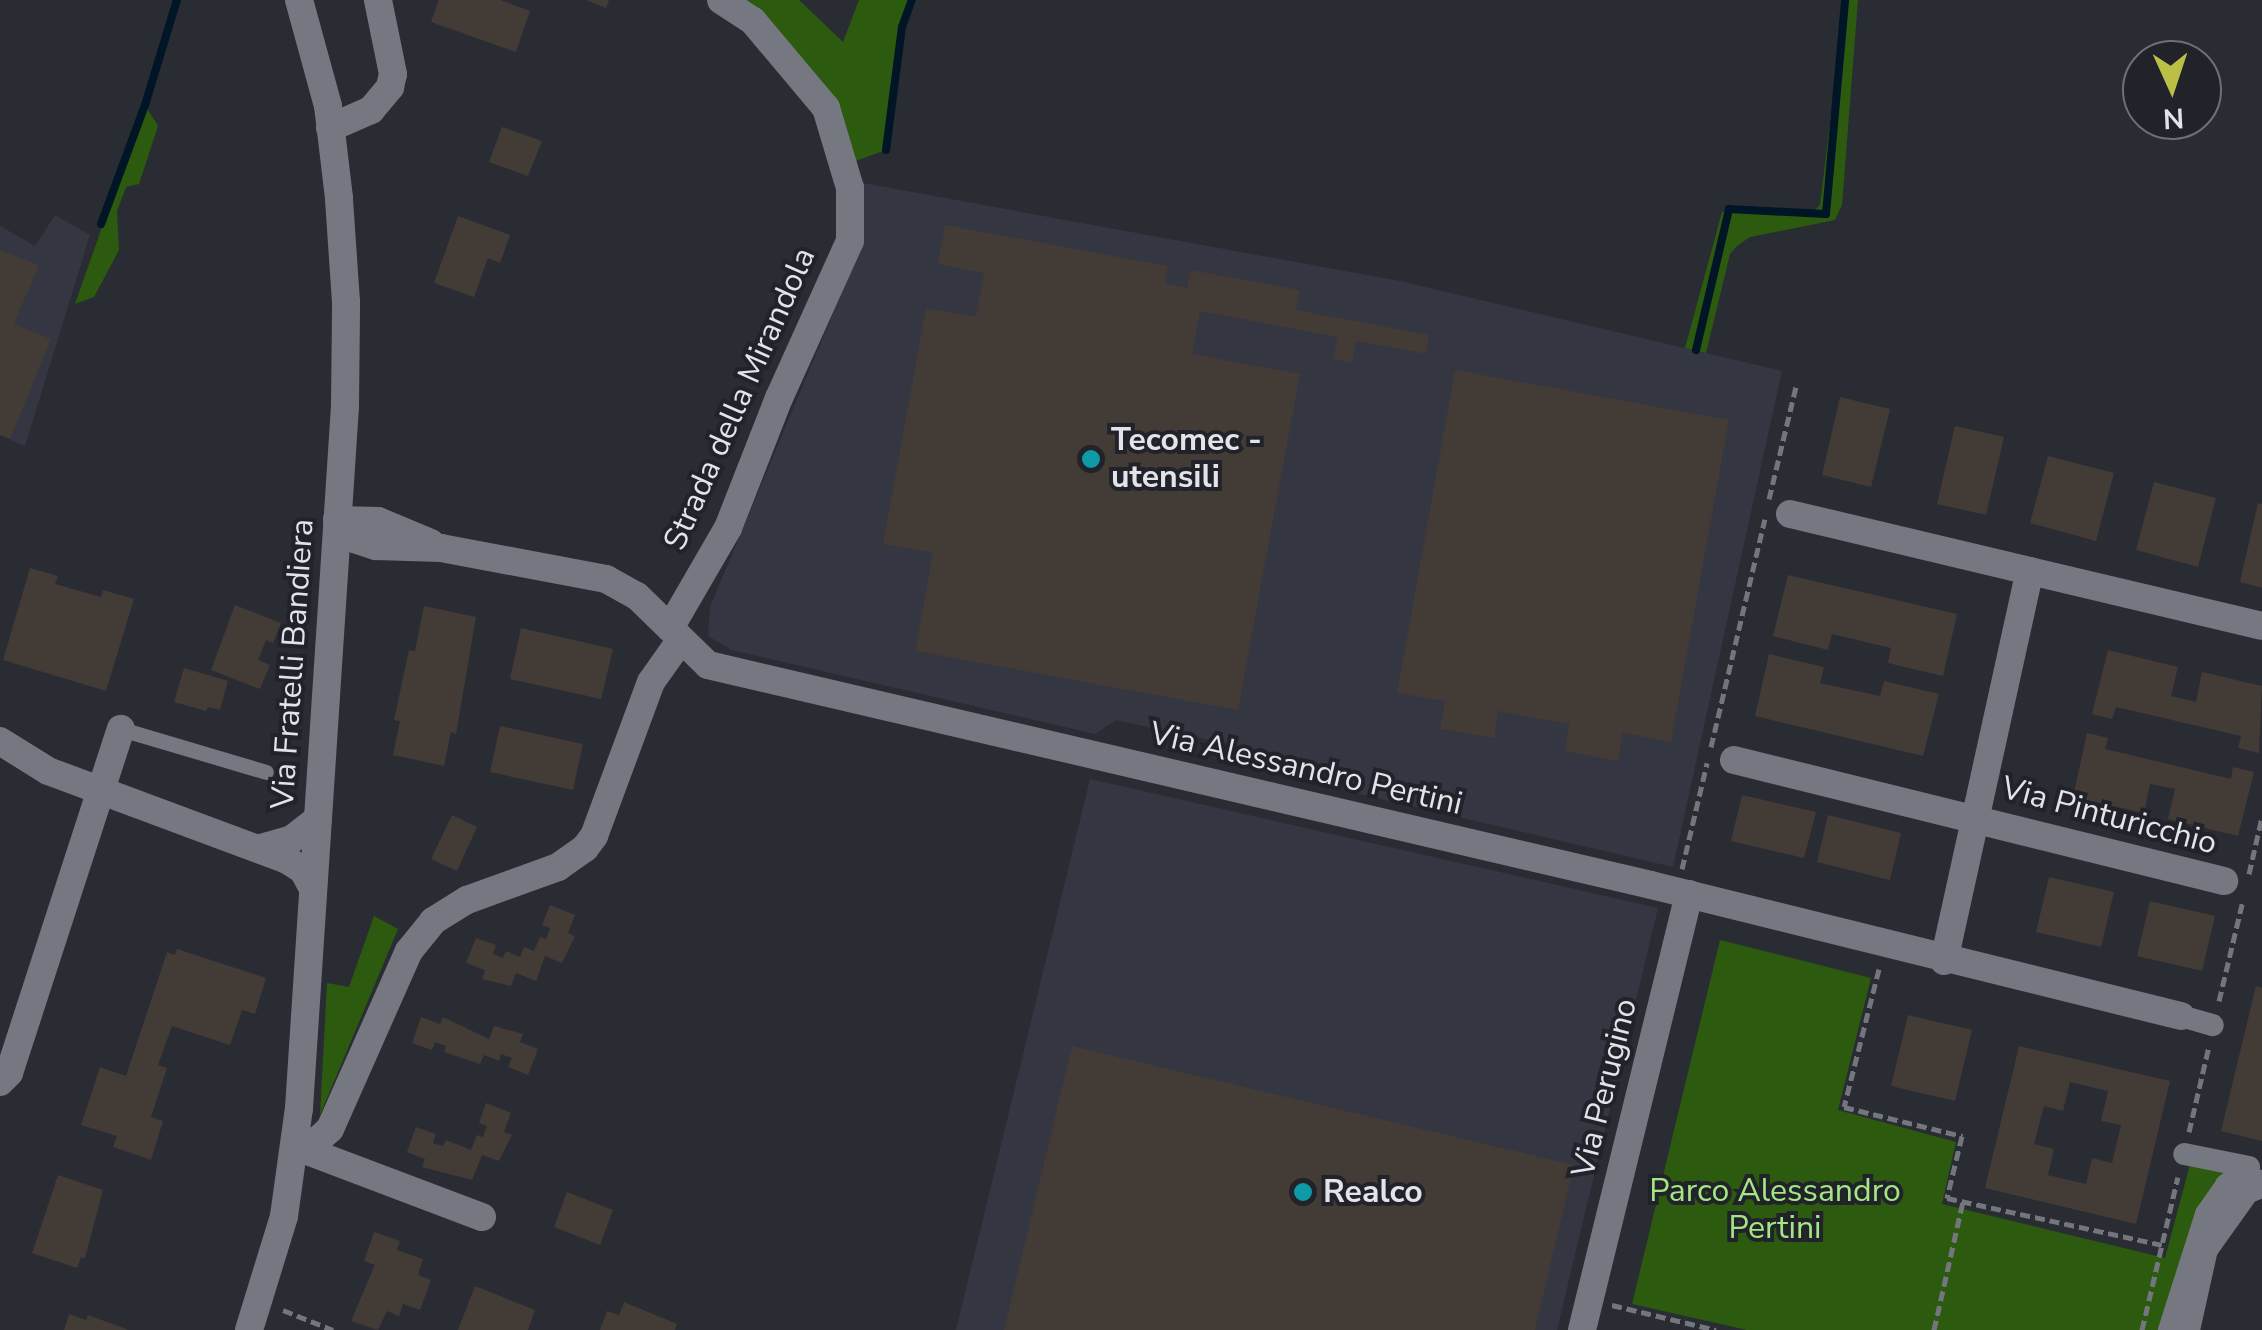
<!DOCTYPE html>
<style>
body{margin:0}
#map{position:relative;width:2262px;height:1330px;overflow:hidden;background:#2a2c34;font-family:"Nunito Sans",sans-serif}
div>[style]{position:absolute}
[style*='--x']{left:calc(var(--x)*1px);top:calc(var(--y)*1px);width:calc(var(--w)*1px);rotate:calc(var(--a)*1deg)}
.built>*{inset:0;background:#343642}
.green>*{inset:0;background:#2c5a0f}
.stream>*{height:8px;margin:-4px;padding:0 4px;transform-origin:4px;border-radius:4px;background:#001525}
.building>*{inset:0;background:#433b36}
.path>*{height:5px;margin-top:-2.5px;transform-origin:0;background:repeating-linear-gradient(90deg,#74767d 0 10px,transparent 0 15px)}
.service>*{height:15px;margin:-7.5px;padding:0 7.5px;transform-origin:7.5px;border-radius:7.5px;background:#767881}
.pedestrian>*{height:22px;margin:-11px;padding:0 11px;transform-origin:11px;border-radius:11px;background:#767881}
.minor>*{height:28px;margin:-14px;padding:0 14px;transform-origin:14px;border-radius:14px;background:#767881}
.tertiary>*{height:28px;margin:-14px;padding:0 14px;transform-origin:14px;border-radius:14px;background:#767881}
.dots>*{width:28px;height:28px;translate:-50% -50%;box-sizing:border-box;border:5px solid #21222a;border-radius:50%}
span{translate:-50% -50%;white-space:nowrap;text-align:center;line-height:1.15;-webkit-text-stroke:8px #21222a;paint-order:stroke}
.street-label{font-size:32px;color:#e3e4e9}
.poi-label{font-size:32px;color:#e3e4e9;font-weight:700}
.left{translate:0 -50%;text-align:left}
.park-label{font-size:32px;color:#a3e684}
.north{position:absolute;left:2122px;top:40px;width:100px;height:100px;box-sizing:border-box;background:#21222a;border:2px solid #6f7076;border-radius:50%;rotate:177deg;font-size:28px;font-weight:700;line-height:40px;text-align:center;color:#e3e4e9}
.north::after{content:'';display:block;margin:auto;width:35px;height:45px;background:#bac045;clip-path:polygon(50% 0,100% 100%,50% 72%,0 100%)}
</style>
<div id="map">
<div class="built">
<i style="clip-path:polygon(863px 183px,1400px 281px,1782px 371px,1673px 867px,1347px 791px,1349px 770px,1116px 720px,1095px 734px,732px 650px,708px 636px,710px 607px,864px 240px)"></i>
<i style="clip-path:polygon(55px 215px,90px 235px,25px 446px,0 435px,0 226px,35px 246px)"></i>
<i style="clip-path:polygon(1090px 779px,1658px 908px,1557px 1330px,956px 1330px)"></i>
</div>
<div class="green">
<i style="clip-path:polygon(721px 0,799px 0,843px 42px,859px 0,912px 0,902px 27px,886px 150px,844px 165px,826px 108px)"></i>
<i style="clip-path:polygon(1845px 0,1858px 0,1842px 205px,1835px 220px,1750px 237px,1737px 246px,1730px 254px,1706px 353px,1685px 348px,1722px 212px,1812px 213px,1820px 205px)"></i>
<i style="clip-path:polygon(145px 105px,158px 126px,139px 184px,126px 187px,117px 211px,119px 250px,94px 297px,75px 304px)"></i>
<i style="clip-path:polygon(374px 916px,398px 929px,320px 1115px,327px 983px,349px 987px)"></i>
<i style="clip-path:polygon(1720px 940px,1871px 978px,1838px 1110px,1956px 1142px,1942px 1204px,2165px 1258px,2192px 1157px,2247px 1168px,2167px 1330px,1747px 1330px,1632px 1304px)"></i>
</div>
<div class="stream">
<i style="--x:886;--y:150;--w:124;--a:-82.6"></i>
<i style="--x:902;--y:27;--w:29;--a:-70"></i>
<i style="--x:101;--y:224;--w:127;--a:-69.7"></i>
<i style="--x:145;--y:105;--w:110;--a:-73.1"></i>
<i style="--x:1696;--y:350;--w:145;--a:-76.8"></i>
<i style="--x:1729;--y:209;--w:97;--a:3"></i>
<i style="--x:1826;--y:214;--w:215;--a:-84.9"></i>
</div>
<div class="building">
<i style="clip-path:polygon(439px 0,501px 0,530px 11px,516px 52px,431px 22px)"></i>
<i style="clip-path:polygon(586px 0,609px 0,606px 8px)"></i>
<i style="clip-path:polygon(502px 127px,542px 141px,528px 176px,489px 162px)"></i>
<i style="clip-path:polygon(458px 216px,510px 235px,500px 263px,488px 258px,474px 297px,434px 283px)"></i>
<i style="clip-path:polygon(945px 225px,1168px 266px,1165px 283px,1187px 288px,1191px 270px,1300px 290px,1296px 310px,1429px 335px,1426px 354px,1356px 341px,1352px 363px,1333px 359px,1337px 337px,1200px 311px,1192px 354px,1300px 374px,1238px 710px,915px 651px,933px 553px,883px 544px,926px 308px,976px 317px,984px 273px,938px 264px)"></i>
<i style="clip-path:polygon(0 250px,39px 265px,14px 324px,51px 339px,10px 439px,0 435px)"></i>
<i style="clip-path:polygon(1455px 370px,1729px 420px,1671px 742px,1623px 733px,1618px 761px,1565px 751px,1569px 724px,1498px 711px,1494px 738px,1440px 729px,1445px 701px,1397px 693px)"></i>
<i style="clip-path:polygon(1840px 397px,1890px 409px,1871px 487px,1822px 475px)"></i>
<i style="clip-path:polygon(1955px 426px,2004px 437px,1986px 515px,1937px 504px)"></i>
<i style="clip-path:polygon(2048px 456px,2114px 473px,2096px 541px,2030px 523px)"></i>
<i style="clip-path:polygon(2154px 482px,2216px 498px,2198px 567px,2136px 550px)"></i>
<i style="clip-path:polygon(2258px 503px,2262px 504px,2262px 588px,2240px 582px)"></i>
<i style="clip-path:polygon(30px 568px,58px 576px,55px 584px,101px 597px,103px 590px,134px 599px,106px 691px,3px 660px)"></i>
<i style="clip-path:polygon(1788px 575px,1957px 614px,1943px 676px,1888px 663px,1891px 648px,1832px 634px,1828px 650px,1773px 636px)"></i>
<i style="clip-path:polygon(235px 605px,281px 623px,273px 643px,266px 640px,258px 660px,270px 665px,260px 689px,211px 670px)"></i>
<i style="clip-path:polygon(424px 606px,476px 617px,456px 734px,451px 732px,444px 766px,393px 755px,400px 721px,394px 720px,409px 650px,415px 651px)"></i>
<i style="clip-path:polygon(521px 628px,613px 649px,601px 699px,510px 679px)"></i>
<i style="clip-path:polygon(2108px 650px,2178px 667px,2171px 696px,2196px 702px,2202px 672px,2262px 686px,2259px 753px,2238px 748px,2241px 736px,2116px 707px,2112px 719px,2092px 714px)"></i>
<i style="clip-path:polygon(1769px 654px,1824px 667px,1820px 683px,1880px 696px,1884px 681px,1939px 694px,1923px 756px,1755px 716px)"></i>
<i style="clip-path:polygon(184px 668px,228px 681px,220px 710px,208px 707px,206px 711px,174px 702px)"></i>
<i style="clip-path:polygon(500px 726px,583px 744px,573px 790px,490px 772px)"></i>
<i style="clip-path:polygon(2087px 733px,2108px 738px,2105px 749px,2231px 779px,2233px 767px,2254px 772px,2238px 836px,2168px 819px,2175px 789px,2150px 784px,2144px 813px,2073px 797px)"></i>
<i style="clip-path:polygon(1742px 795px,1816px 812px,1804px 858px,1731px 841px)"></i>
<i style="clip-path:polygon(452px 815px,477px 827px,457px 871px,431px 859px)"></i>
<i style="clip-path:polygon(1828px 815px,1901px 833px,1890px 880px,1817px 862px)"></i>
<i style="clip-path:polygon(2049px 877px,2114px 892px,2101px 947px,2036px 932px)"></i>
<i style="clip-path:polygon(2150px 901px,2215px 916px,2202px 971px,2137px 956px)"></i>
<i style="clip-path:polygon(550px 905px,575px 915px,568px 933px,575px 936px,562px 963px,545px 956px,536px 981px,516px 973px,511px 986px,482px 979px,485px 970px,466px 963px,476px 938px,496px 945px,493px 954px,503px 958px,506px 951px,520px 957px,524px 947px,534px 951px,540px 937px,546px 939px,550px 928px,542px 925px)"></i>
<i style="clip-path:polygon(177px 949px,266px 978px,255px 1014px,242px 1010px,230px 1045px,172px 1026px,158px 1065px,167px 1068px,151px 1117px,163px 1121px,151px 1160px,113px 1147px,117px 1136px,81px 1125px,100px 1067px,126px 1076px,167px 952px,175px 955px)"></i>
<i style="clip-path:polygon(2256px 986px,2262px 988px,2262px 1141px,2221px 1131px)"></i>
<i style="clip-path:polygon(1908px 1015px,1972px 1030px,1955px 1101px,1891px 1086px)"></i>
<i style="clip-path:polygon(421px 1017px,440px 1024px,443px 1017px,489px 1039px,494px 1026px,523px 1034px,520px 1042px,538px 1049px,528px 1075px,508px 1067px,512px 1058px,501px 1054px,499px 1061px,484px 1055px,480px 1064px,444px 1052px,446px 1046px,435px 1042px,432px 1050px,412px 1043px)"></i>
<i style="clip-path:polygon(1072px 1046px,1574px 1165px,1535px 1330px,1004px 1330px)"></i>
<i style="clip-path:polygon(evenodd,2019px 1046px,2170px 1081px,2136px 1224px,1985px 1188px,2019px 1046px,2070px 1082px,2108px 1091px,2101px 1121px,2121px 1125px,2112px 1163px,2092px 1158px,2086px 1184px,2048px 1175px,2054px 1149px,2034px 1144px,2044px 1106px,2063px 1111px,2070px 1082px)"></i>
<i style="clip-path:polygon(486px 1103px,511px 1113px,504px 1132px,512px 1135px,499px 1161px,482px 1155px,472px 1180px,422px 1167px,425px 1159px,407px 1152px,416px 1127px,436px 1134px,433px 1143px,443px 1146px,446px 1140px,471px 1150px,477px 1135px,483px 1137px,487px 1126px,479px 1123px)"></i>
<i style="clip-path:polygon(58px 1175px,103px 1190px,85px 1258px,81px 1257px,77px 1268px,32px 1253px)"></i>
<i style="clip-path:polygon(567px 1192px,613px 1210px,600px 1245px,554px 1227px)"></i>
<i style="clip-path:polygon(374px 1232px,400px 1241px,397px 1250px,423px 1259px,418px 1275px,431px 1280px,420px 1310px,403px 1304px,399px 1316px,387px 1311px,378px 1330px,351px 1321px,375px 1265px,364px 1261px)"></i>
<i style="clip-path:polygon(475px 1286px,535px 1310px,528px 1330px,458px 1330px)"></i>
<i style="clip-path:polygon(624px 1302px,677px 1324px,675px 1330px,600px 1330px,607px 1311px,619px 1315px)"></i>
<i style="clip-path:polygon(69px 1314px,86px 1320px,88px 1315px,129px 1330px,64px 1330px)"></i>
</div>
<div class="path">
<i style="--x:1769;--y:499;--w:120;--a:-76.5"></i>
<i style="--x:1711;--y:747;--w:234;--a:-76.7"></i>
<i style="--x:1682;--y:869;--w:109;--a:-76.7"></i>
<i style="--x:2249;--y:874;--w:58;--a:-77.2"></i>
<i style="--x:1879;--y:969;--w:142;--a:104.2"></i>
<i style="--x:1844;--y:1107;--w:122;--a:13.8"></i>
<i style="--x:1962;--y:1136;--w:64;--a:103.6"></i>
<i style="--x:1947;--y:1198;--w:220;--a:12.3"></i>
<i style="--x:2219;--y:1001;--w:104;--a:-76.6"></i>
<i style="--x:2189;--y:1132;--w:88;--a:-76.9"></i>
<i style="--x:1612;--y:1305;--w:107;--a:13.5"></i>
<i style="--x:283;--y:1310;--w:54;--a:21.8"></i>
<i style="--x:1934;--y:1330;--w:132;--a:-77.3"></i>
<i style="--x:2142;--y:1330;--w:157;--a:-76.8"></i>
</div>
<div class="service">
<i style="--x:121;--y:729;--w:151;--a:16.5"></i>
</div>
<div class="pedestrian">
<i style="--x:2181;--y:1016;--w:33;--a:16"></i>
<i style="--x:2169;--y:1330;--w:122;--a:-72.3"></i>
<i style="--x:2206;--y:1214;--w:35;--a:-55"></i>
<i style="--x:2226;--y:1185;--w:29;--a:-38"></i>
<i style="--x:2249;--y:1167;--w:66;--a:-168.7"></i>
</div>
<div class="minor">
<i style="--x:330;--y:128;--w:45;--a:-23.7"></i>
<i style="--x:371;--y:110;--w:30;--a:-50"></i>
<i style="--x:390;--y:87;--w:13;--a:-77"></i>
<i style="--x:393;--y:74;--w:76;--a:-101.5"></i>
<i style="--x:1790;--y:514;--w:247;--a:13.4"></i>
<i style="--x:337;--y:520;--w:25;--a:48"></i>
<i style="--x:354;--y:539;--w:23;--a:18"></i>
<i style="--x:376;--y:546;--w:65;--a:1.8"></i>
<i style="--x:441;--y:548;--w:168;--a:10.6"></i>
<i style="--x:606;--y:579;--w:35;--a:29"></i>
<i style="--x:637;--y:596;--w:99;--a:44.2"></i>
<i style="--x:708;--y:665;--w:968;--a:13.13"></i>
<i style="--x:1651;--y:885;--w:546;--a:13.88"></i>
<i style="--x:337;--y:520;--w:41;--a:1.4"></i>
<i style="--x:378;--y:521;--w:57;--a:22.5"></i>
<i style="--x:670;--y:628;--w:116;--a:-59.9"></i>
<i style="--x:728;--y:528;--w:140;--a:-68.6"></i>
<i style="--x:779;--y:398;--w:172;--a:-65.7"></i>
<i style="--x:850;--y:241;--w:53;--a:-90"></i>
<i style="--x:850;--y:188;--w:84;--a:-106.7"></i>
<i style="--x:826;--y:108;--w:114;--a:-130"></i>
<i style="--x:753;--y:21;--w:38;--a:-147"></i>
<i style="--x:0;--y:741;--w:57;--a:32"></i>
<i style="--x:48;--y:771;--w:255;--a:20.4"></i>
<i style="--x:287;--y:860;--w:19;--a:32"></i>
<i style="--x:303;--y:870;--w:21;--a:62"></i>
<i style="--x:1734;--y:760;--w:505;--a:13.87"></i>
<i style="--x:261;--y:848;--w:32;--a:-16"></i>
<i style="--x:292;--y:839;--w:33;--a:-38"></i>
<i style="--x:1944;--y:961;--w:399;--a:-77.6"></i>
<i style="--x:2030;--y:571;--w:238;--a:13.3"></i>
<i style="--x:0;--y:1082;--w:13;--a:-45"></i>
<i style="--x:9;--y:1073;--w:362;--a:-72"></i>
<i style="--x:294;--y:1146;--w:25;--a:-14"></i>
<i style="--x:318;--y:1140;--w:16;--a:-43"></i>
<i style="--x:330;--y:1129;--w:195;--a:-66.1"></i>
<i style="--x:409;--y:951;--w:38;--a:-51"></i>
<i style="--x:433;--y:921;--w:40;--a:-32"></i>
<i style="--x:467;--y:900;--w:97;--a:-19.9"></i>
<i style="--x:558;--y:867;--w:33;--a:-35"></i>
<i style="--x:585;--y:848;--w:15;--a:-53"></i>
<i style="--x:594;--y:836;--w:164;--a:-69.7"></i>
<i style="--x:651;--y:682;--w:50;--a:-54.7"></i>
<i style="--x:294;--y:1146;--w:201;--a:20.7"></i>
<i style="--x:1582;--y:1330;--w:449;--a:-76.2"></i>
<i style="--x:2186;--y:1330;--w:83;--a:-77.5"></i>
<i style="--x:2204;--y:1249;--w:72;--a:-54.6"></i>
<i style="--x:2246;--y:1190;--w:17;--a:-21"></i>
</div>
<div class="tertiary">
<i style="--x:249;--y:1330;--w:119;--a:-72.9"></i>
<i style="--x:284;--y:1216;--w:109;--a:-82.1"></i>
<i style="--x:299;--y:1108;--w:704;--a:-86.25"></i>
<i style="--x:345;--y:406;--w:104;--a:-89.4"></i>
<i style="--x:346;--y:302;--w:104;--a:-93.9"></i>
<i style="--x:339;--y:198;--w:93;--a:-96.8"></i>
<i style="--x:328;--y:106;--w:110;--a:-105.3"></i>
</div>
<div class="dots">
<i style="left:1091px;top:459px;background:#0f9aa8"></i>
<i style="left:1303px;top:1192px;background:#0f9aa8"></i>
</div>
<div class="street-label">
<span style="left:740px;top:399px;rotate:-66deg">Strada della Mirandola</span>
<span style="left:293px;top:664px;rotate:-86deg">Via Fratelli Bandiera</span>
<span style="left:1306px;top:769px;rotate:13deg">Via Alessandro Pertini</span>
<span style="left:2109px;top:816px;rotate:15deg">Via Pinturicchio</span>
<span style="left:1605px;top:1088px;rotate:-76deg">Via Perugino</span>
</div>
<div class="poi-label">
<span class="left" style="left:1111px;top:459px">Tecomec -<br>utensili</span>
<span class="left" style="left:1323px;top:1192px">Realco</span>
</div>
<div class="park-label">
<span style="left:1775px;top:1210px">Parco Alessandro<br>Pertini</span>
</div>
<div class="north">N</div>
</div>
